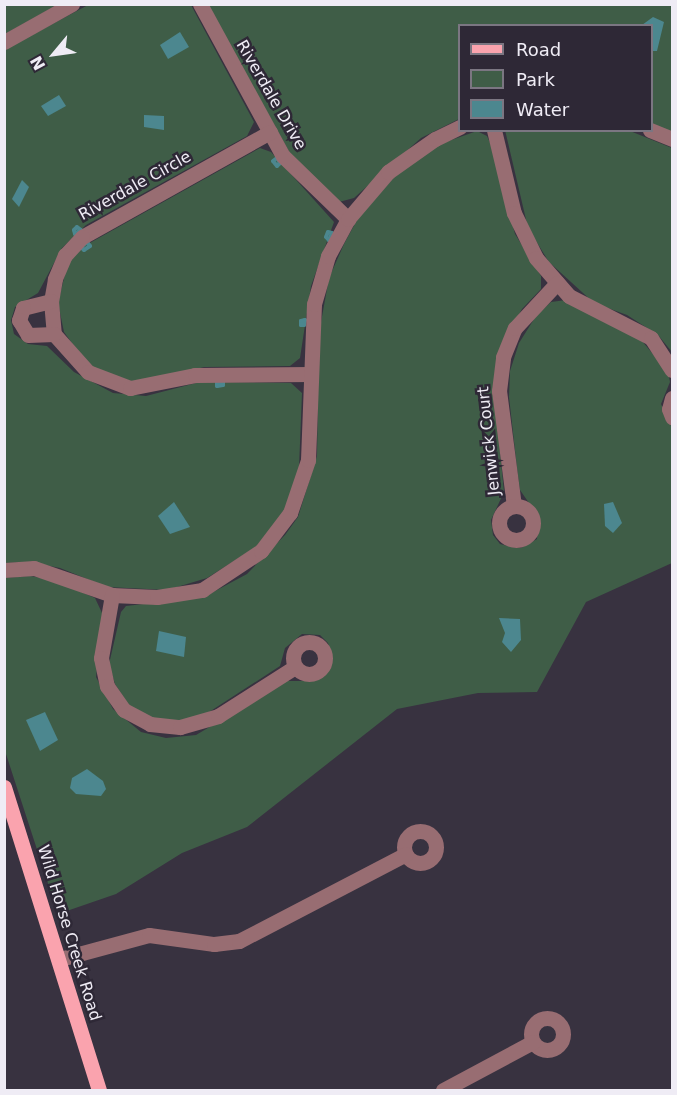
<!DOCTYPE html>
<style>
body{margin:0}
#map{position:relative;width:677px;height:1095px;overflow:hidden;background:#383240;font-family:"DejaVu Sans",sans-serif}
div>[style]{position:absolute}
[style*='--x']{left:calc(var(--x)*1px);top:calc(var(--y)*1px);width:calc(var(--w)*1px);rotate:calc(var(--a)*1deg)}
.green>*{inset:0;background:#3f5d47}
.water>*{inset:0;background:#4c878f}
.stream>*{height:4px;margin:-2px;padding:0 2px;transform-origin:2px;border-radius:2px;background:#4c878f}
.minor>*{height:15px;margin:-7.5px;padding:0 7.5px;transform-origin:7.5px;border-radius:7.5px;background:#986d72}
.minor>.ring{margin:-7.5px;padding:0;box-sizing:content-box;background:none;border:15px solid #986d72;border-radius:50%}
.major>*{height:15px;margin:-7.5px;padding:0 7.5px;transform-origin:7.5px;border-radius:7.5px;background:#faa3ae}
span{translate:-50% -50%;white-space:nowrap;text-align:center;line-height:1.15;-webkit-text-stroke:5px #2e2836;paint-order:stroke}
.street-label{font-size:16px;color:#efecf5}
.frame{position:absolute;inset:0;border:6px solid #efecf5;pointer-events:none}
.legend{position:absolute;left:458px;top:24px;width:195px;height:108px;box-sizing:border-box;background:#2e2836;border:2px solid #7b7682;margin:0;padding:8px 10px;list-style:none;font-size:18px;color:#efecf5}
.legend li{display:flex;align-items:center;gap:12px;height:30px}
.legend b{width:30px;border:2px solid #7b7682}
.north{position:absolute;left:24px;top:24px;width:60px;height:60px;-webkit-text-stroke:4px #2e2836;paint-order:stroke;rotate:241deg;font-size:16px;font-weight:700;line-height:24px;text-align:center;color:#efecf5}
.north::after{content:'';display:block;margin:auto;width:21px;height:27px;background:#efecf5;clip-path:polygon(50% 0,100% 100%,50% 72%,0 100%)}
</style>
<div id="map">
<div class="green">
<i style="clip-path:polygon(5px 5px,57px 5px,5px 34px)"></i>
<i style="clip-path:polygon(88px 5px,191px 5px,254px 122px,247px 136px,86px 225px,62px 248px,38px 293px,15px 307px,11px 320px,14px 334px,28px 344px,47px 346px,74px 372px,113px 393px,146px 396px,200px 382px,291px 383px,302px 393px,299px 468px,284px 512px,256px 547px,207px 578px,167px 590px,107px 587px,60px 568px,29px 562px,5px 563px,4px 50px)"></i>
<i style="clip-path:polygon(208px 5px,672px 5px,672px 132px,652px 124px,652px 26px,460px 26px,459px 119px,421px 138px,354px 198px,339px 202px,292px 157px)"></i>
<i style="clip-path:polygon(505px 130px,630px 131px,672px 148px,672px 352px,658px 335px,627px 315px,594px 303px,549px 262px,528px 228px)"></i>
<i style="clip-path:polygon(477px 131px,487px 136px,492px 147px,515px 234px,541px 276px,541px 289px,522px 309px,510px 331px,499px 441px,504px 492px,491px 520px,493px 535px,500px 544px,512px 547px,521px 548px,537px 539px,538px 516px,520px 490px,517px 468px,509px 397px,510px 371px,519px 343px,536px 316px,551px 302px,566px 300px,642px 341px,668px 372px,670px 382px,661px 404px,672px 428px,672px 563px,586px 602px,537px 692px,478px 693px,397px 709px,247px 827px,182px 853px,116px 894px,58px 914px,5px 751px,4px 578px,30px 576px,54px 580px,95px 598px,103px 615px,96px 677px,113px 709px,141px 732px,166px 738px,196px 735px,287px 681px,314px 681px,326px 674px,332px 656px,328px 643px,320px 635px,302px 634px,285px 648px,280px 666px,203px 716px,167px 724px,131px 708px,115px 684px,109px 664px,121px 612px,126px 606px,204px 597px,247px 574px,285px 535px,298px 517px,317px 456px,319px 333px,329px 278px,344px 244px,357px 220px,394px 177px,440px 144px)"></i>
<i style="clip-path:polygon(260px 148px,271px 152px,334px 222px,311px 286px,300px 358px,290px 366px,204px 367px,142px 383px,117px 380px,87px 364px,64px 332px,58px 303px,67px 266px,79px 249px)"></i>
</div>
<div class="water">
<i style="clip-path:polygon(653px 17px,664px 22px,657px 51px,652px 51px,652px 26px,642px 25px)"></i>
<i style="clip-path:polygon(180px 32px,189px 47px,168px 59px,160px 45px)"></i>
<i style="clip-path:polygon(59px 95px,66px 106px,48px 116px,41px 106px)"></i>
<i style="clip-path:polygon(144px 115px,164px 116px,164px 130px,144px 127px)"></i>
<i style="clip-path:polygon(22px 180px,29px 187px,19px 207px,12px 199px)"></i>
<i style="clip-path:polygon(174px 502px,190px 527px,170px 534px,158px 516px)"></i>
<i style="clip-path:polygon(613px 502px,622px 523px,613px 533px,605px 526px,604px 504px)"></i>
<i style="clip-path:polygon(499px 618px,520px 619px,521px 640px,511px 652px,502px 642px,505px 633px)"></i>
<i style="clip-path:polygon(159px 631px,186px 637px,184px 657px,156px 651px)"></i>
<i style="clip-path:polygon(45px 712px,58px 740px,40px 751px,26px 720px)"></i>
<i style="clip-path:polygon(87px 769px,103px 781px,106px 789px,101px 796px,76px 794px,70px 788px,72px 778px)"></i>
</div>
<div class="stream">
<i style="--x:277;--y:158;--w:6;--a:59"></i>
<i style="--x:280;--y:163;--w:4;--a:135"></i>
<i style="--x:277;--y:166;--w:6;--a:-129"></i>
<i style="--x:273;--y:161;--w:5;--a:-37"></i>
<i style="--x:77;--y:227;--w:5;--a:37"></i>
<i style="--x:81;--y:230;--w:7;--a:146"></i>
<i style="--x:75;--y:234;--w:4;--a:-104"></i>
<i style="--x:74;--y:230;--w:4;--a:-45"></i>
<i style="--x:328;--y:232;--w:4;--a:14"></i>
<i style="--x:332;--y:233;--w:8;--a:113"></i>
<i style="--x:329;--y:240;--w:4;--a:-135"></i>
<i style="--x:326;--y:237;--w:5;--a:-68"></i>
<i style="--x:87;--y:242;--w:5;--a:53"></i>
<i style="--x:90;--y:246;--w:7;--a:146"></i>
<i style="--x:84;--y:250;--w:4;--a:-135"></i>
<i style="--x:81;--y:247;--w:8;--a:-40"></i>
<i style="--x:305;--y:320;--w:5;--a:101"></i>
<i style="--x:304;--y:325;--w:3;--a:180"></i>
<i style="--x:301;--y:325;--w:4;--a:-90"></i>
<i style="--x:301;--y:321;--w:4;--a:-14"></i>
<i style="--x:217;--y:382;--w:6;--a:0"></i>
<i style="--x:223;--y:382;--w:3;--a:90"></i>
<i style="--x:223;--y:385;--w:6;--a:171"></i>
<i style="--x:217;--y:386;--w:4;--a:-90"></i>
</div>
<div class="minor">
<i style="--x:200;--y:4;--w:173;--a:61.4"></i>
<i style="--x:283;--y:156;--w:91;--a:44.1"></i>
<i style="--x:4;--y:42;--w:78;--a:-29.2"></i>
<i style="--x:494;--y:130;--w:85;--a:76.5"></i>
<i style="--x:514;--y:213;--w:50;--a:63.9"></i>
<i style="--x:536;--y:258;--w:50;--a:49"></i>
<i style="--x:569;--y:296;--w:92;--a:27.1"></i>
<i style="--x:651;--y:338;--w:38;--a:57"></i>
<i style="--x:650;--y:130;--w:24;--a:22"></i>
<i style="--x:270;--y:132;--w:215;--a:150.8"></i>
<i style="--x:82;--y:237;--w:25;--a:133"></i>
<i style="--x:65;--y:255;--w:26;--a:113"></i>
<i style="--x:55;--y:279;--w:22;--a:100"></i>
<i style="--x:51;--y:301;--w:33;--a:85"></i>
<i style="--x:54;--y:334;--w:51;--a:48.2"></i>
<i style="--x:88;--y:372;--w:45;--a:20.9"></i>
<i style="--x:130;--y:388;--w:66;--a:-11.3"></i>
<i style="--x:195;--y:375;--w:116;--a:-0.5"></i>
<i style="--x:51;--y:301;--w:29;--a:166"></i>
<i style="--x:23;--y:308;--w:13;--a:108"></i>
<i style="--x:19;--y:320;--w:17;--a:59"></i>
<i style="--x:28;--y:335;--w:26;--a:-2"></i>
<i style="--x:672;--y:398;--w:11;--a:105"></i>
<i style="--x:669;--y:409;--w:9;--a:69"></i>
<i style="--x:514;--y:506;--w:116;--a:-97.4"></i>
<i style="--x:499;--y:391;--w:34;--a:-83"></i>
<i style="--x:503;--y:357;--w:31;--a:-68"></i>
<i style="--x:515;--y:328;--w:62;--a:-47"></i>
<i class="ring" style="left:499px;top:506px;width:19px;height:19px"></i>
<i style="--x:4;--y:570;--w:30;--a:-4"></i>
<i style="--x:34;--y:568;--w:83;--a:19.1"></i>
<i style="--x:112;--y:595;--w:45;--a:2.5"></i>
<i style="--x:157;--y:597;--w:46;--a:-8.8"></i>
<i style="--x:202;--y:590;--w:71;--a:-33.5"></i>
<i style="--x:261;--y:551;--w:48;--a:-52.7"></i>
<i style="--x:290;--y:513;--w:56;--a:-71.2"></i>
<i style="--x:308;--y:460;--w:156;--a:-87.8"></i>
<i style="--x:314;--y:304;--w:50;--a:-73.7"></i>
<i style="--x:328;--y:256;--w:42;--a:-61.6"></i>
<i style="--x:348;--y:219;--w:62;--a:-49.6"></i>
<i style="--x:388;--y:172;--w:57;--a:-35.1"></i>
<i style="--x:435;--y:139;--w:28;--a:-26"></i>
<i style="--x:112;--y:595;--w:64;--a:99.9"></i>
<i style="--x:101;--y:658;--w:29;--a:78"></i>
<i style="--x:107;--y:686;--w:29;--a:55"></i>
<i style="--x:124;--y:710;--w:30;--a:28"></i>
<i style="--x:150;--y:724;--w:30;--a:6"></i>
<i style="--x:180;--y:727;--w:40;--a:-16"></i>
<i style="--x:218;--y:716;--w:91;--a:-32.5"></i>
<i class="ring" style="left:293px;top:642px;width:17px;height:17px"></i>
<i class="ring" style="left:404px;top:831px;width:17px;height:17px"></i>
<i style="--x:60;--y:959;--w:92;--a:-15.1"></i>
<i style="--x:149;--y:935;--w:66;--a:7.9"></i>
<i style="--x:214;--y:944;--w:25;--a:-7"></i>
<i style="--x:239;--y:941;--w:188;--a:-27.5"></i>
<i class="ring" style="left:531px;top:1018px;width:17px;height:17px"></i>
<i style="--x:443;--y:1090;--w:102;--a:-28.1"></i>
</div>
<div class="major">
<i style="--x:4;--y:787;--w:318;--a:72.6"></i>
</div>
<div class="street-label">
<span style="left:271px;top:95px;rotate:60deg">Riverdale Drive</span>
<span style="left:135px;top:186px;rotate:-29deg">Riverdale Circle</span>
<span style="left:489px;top:441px;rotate:-96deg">Jenwick Court</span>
<span style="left:69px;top:933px;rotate:73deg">Wild Horse Creek Road</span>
</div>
<div class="frame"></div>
<ul class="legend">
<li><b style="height:8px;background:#faa3ae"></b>Road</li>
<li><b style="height:16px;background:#3f5d47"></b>Park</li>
<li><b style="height:16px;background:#4c878f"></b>Water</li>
</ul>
<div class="north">N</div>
</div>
